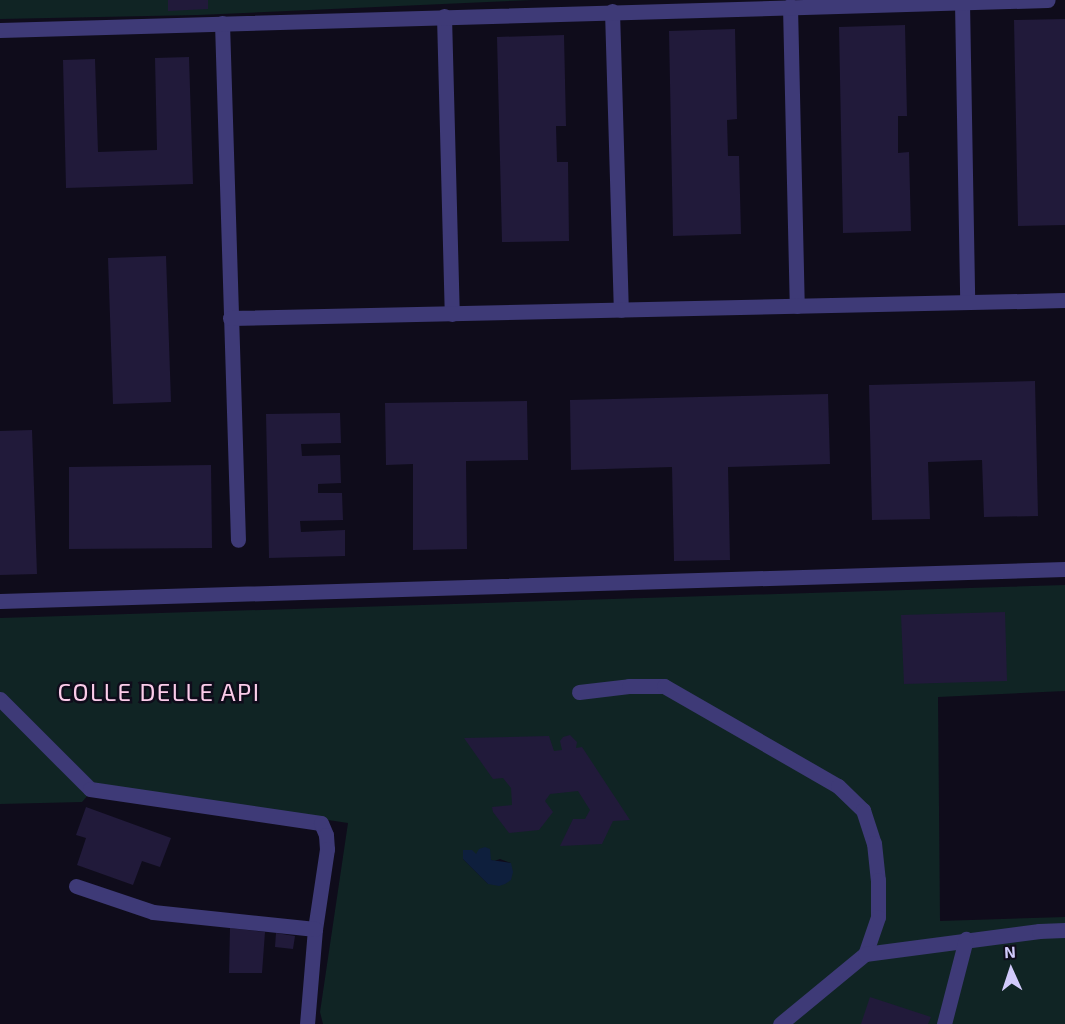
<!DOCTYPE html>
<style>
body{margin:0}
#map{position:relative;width:1065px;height:1024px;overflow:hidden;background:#0f0c1b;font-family:"Exo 2",sans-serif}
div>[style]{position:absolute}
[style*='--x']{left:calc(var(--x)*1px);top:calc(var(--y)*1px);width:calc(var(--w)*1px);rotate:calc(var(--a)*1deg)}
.green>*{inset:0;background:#102424}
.water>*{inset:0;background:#0e1f3d}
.building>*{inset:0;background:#211a3a}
.minor>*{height:15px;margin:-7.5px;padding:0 7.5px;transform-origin:7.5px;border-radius:7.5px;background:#3e3a77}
span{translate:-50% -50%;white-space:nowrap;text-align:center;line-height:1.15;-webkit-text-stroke:5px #0f0c1b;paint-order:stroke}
.quarter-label{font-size:24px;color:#fbcce9;letter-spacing:1.5px}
.north{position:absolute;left:981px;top:940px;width:60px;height:60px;-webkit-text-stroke:4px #0f0c1b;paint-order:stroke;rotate:357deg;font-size:16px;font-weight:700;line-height:24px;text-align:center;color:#d1cafb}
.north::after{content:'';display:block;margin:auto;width:21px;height:27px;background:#d1cafb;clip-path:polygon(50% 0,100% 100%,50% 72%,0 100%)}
</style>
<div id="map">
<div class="green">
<i style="clip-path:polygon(0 0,533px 0,198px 15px,0 19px)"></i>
<i style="clip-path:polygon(evenodd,1065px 585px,1065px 691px,938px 697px,940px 921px,1065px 917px,1065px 1024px,323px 1024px,320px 1012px,348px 823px,97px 785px,82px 802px,0 804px,0 618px,1065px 585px,476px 854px,494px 861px,500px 859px,511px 863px,488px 884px,463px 859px,476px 854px)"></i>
</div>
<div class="water">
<i style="clip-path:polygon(485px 847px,490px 849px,491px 860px,511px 863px,513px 872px,511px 880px,505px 884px,499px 886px,488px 884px,463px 859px,463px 850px,472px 850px,476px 854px,479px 849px)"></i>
</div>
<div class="building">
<i style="clip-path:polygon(168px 0,208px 0,208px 9px,168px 11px)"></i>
<i style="clip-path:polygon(1065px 19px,1065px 225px,1018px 226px,1014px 20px)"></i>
<i style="clip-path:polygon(905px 25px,907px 116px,898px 116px,898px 153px,909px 152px,911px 231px,843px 233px,839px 27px)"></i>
<i style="clip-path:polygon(735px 29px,737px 119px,727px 120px,728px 156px,739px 156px,741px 234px,673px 236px,669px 31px)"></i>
<i style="clip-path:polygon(564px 35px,566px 126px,556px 126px,557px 162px,568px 162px,569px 241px,502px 242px,497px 37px)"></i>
<i style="clip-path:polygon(189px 57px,193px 184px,66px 188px,63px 60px,95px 59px,98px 152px,157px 150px,155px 58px)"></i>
<i style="clip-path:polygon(166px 256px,171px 402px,113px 404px,108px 258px)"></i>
<i style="clip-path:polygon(1035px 381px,1038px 516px,984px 517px,982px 460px,928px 462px,930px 519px,872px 520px,869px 385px)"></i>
<i style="clip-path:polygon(828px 394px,830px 464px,728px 467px,730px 560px,674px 561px,672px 467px,571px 470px,570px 400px)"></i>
<i style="clip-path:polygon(527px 401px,528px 460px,466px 461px,467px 549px,413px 550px,413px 464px,386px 465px,385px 403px)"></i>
<i style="clip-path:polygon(340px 413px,341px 443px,301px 444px,302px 456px,340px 455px,341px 483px,318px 484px,318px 493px,342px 493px,343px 520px,300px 521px,301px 532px,345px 530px,345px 556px,269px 558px,266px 414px)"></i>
<i style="clip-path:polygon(32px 430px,37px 574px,0 575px,0 431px)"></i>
<i style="clip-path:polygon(211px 465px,212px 548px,69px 549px,69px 467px)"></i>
<i style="clip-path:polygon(1005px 612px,1007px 681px,904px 684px,901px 615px)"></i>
<i style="clip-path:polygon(570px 735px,577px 742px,576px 748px,582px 747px,630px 820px,613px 821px,602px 844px,560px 846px,573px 819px,585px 819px,590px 810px,578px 791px,550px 794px,545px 801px,553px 812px,539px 830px,509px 833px,493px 812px,492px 807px,512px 805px,511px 788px,503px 778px,493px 779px,464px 738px,549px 736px,554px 751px,562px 750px,560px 741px,563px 737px)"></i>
<i style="clip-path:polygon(86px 807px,171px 838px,160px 867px,142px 861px,133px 885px,77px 865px,86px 838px,76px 835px)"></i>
<i style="clip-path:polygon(230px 928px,265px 932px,262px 973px,229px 973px)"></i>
<i style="clip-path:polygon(276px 933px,295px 936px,293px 949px,275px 947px)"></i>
<i style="clip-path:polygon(870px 997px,931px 1017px,928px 1024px,861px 1024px)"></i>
</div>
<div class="minor">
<i style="--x:962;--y:2;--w:300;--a:89"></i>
<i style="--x:790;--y:6;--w:300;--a:88.7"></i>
<i style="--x:612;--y:11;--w:299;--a:88.3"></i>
<i style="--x:444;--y:16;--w:298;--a:88.5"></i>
<i style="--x:222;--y:23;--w:517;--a:88.23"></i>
<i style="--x:0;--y:30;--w:1048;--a:-1.64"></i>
<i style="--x:230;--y:318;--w:835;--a:-1.23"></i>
<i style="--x:0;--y:601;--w:1065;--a:-1.72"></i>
<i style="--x:579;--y:692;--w:50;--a:-6.8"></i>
<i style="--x:629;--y:686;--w:35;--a:0"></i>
<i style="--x:664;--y:686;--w:201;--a:29.9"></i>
<i style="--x:838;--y:786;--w:35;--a:44"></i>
<i style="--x:863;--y:810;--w:35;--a:72"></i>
<i style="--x:874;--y:843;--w:37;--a:84"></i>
<i style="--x:878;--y:880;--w:37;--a:90"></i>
<i style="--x:878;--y:917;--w:39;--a:109"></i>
<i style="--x:865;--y:954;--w:110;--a:140.5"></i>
<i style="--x:0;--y:699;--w:127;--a:45"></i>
<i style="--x:90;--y:789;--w:233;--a:8.4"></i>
<i style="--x:321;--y:823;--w:13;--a:67"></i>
<i style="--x:326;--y:835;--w:14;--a:86"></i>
<i style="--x:327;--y:849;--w:81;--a:98.5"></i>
<i style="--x:315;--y:929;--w:95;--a:94.8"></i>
<i style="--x:76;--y:886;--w:81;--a:18.7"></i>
<i style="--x:153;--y:912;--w:163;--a:6"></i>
<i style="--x:865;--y:954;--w:176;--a:-7.5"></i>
<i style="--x:1039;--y:931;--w:26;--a:-2"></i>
<i style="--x:944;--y:1024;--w:88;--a:-75.5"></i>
</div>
<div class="quarter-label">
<span style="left:159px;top:692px">COLLE DELLE API</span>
</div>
<div class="north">N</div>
</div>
